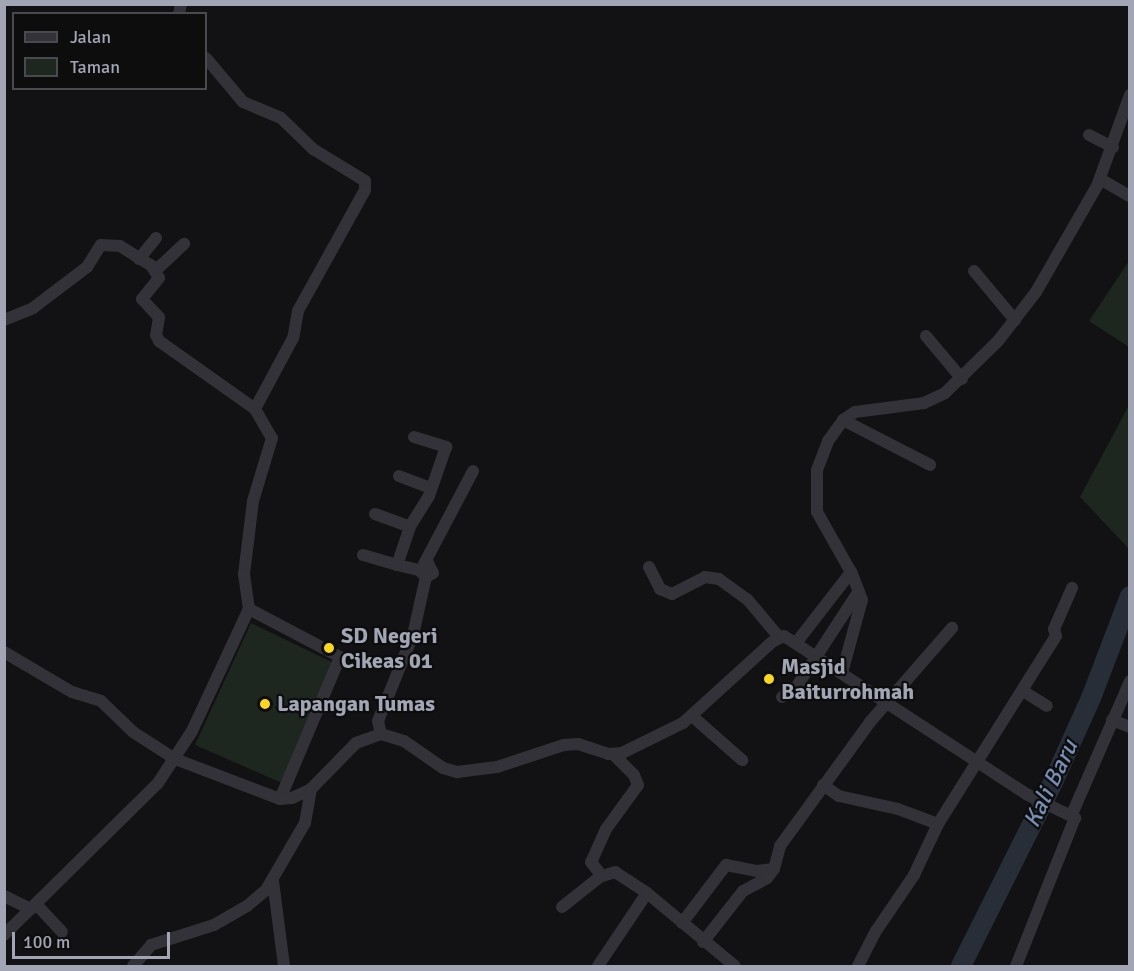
<!DOCTYPE html>
<style>
body{margin:0}
#map{position:relative;width:1134px;height:971px;overflow:hidden;background:#121113;font-family:Signika,sans-serif}
div>[style]{position:absolute}
[style*='--x']{left:calc(var(--x)*1px);top:calc(var(--y)*1px);width:calc(var(--w)*1px);rotate:calc(var(--a)*1deg)}
.green>*{inset:0;background:#1e2620}
.river>*{height:20px;margin:-10px;padding:0 10px;transform-origin:10px;border-radius:10px;background:#272e37}
.minor>*{height:12px;margin:-6px;padding:0 6px;transform-origin:6px;border-radius:6px;background:#323238}
.dots>*{width:16px;height:16px;translate:-50% -50%;box-sizing:border-box;border:3px solid #0d0d0e;border-radius:50%}
span{translate:-50% -50%;white-space:nowrap;text-align:center;line-height:1.15;-webkit-text-stroke:4.5px #0d0d0e;paint-order:stroke}
.poi-label{font-size:22px;color:#a2a5b4;font-weight:700}
.left{translate:0 -50%;text-align:left}
.water-label{font-size:24px;color:#778db2;font-style:italic}
.frame{position:absolute;inset:0;border:6px solid #a2a5b4;pointer-events:none}
.legend{position:absolute;left:12px;top:12px;width:195px;height:78px;box-sizing:border-box;background:#0d0d0e;border:2px solid #494a50;margin:0;padding:8px 10px;list-style:none;font-size:18px;color:#a2a5b4}
.legend li{display:flex;align-items:center;gap:12px;height:30px}
.legend b{width:30px;border:2px solid #494a50}
.scale{position:absolute;left:12px;top:932px;width:158px;height:27px;box-sizing:border-box;border:3px solid #a2a5b4;border-top:0;padding-left:8px;font-size:18px;line-height:21px;white-space:nowrap;color:#a2a5b4;-webkit-text-stroke:4px #0d0d0e;paint-order:stroke}
</style>
<div id="map">
<div class="green">
<i style="clip-path:polygon(1129px 261px,1129px 347px,1089px 321px)"></i>
<i style="clip-path:polygon(1129px 405px,1130px 549px,1129px 549px,1080px 497px)"></i>
<i style="clip-path:polygon(251px 623px,334px 663px,282px 783px,195px 745px)"></i>
</div>
<div class="river">
<i style="--x:961;--y:966;--w:208;--a:-63.4"></i>
<i style="--x:1054;--y:780;--w:90;--a:-65.7"></i>
<i style="--x:1091;--y:698;--w:109;--a:-69.1"></i>
</div>
<div class="minor">
<i style="--x:179;--y:14;--w:10;--a:-79"></i>
<i style="--x:206;--y:58;--w:57;--a:49.9"></i>
<i style="--x:243;--y:102;--w:41;--a:22.8"></i>
<i style="--x:281;--y:118;--w:45;--a:44.1"></i>
<i style="--x:313;--y:149;--w:61;--a:31.6"></i>
<i style="--x:365;--y:181;--w:9;--a:90"></i>
<i style="--x:365;--y:190;--w:138;--a:119"></i>
<i style="--x:298;--y:311;--w:27;--a:100"></i>
<i style="--x:293;--y:338;--w:81;--a:118.2"></i>
<i style="--x:255;--y:409;--w:34;--a:60"></i>
<i style="--x:272;--y:438;--w:66;--a:106.8"></i>
<i style="--x:253;--y:501;--w:74;--a:97"></i>
<i style="--x:244;--y:574;--w:35;--a:82"></i>
<i style="--x:249;--y:609;--w:103;--a:27.8"></i>
<i style="--x:340;--y:657;--w:154;--a:112.9"></i>
<i style="--x:1089;--y:135;--w:27;--a:27"></i>
<i style="--x:1100;--y:179;--w:34;--a:30"></i>
<i style="--x:139;--y:259;--w:27;--a:-51"></i>
<i style="--x:155;--y:271;--w:40;--a:-43"></i>
<i style="--x:974;--y:271;--w:64;--a:50.1"></i>
<i style="--x:4;--y:320;--w:31;--a:-22"></i>
<i style="--x:33;--y:308;--w:68;--a:-37.2"></i>
<i style="--x:87;--y:267;--w:26;--a:-58"></i>
<i style="--x:101;--y:245;--w:19;--a:3"></i>
<i style="--x:120;--y:246;--w:36;--a:32"></i>
<i style="--x:151;--y:265;--w:15;--a:58"></i>
<i style="--x:159;--y:278;--w:27;--a:129"></i>
<i style="--x:142;--y:299;--w:25;--a:47"></i>
<i style="--x:159;--y:317;--w:18;--a:99"></i>
<i style="--x:156;--y:335;--w:7;--a:63"></i>
<i style="--x:159;--y:341;--w:118;--a:35.3"></i>
<i style="--x:926;--y:336;--w:56;--a:50.1"></i>
<i style="--x:843;--y:420;--w:98;--a:27.3"></i>
<i style="--x:414;--y:437;--w:34;--a:17"></i>
<i style="--x:446;--y:447;--w:52;--a:109.1"></i>
<i style="--x:429;--y:496;--w:36;--a:122"></i>
<i style="--x:410;--y:527;--w:40;--a:108.9"></i>
<i style="--x:397;--y:565;--w:23;--a:13"></i>
<i style="--x:399;--y:476;--w:34;--a:21"></i>
<i style="--x:375;--y:514;--w:37;--a:20"></i>
<i style="--x:363;--y:555;--w:35;--a:16"></i>
<i style="--x:424;--y:564;--w:105;--a:-62.2"></i>
<i style="--x:649;--y:567;--w:25;--a:63"></i>
<i style="--x:660;--y:589;--w:13;--a:23"></i>
<i style="--x:672;--y:594;--w:37;--a:-27"></i>
<i style="--x:705;--y:577;--w:14;--a:8"></i>
<i style="--x:719;--y:579;--w:34;--a:36"></i>
<i style="--x:747;--y:599;--w:50;--a:49.9"></i>
<i style="--x:796;--y:643;--w:90;--a:-52.2"></i>
<i style="--x:4;--y:652;--w:79;--a:30.5"></i>
<i style="--x:72;--y:692;--w:30;--a:17"></i>
<i style="--x:101;--y:701;--w:45;--a:44.1"></i>
<i style="--x:133;--y:732;--w:50;--a:32.7"></i>
<i style="--x:175;--y:759;--w:112;--a:20.9"></i>
<i style="--x:280;--y:799;--w:12;--a:-5"></i>
<i style="--x:292;--y:798;--w:21;--a:-25"></i>
<i style="--x:311;--y:789;--w:64;--a:-45.6"></i>
<i style="--x:356;--y:743;--w:27;--a:-20"></i>
<i style="--x:381;--y:734;--w:24;--a:17"></i>
<i style="--x:404;--y:741;--w:47;--a:34.7"></i>
<i style="--x:443;--y:768;--w:15;--a:16"></i>
<i style="--x:457;--y:772;--w:40;--a:-7.1"></i>
<i style="--x:497;--y:767;--w:71;--a:-18.2"></i>
<i style="--x:564;--y:745;--w:14;--a:-4"></i>
<i style="--x:578;--y:744;--w:32;--a:18"></i>
<i style="--x:608;--y:754;--w:14;--a:-4"></i>
<i style="--x:622;--y:753;--w:68;--a:-26.2"></i>
<i style="--x:683;--y:723;--w:120;--a:-42.3"></i>
<i style="--x:772;--y:642;--w:13;--a:-27"></i>
<i style="--x:784;--y:636;--w:289;--a:33.1"></i>
<i style="--x:1026;--y:794;--w:55;--a:26.1"></i>
<i style="--x:842;--y:673;--w:76;--a:-74.7"></i>
<i style="--x:862;--y:600;--w:30;--a:-111"></i>
<i style="--x:851;--y:572;--w:69;--a:-119.5"></i>
<i style="--x:817;--y:512;--w:42;--a:-90"></i>
<i style="--x:817;--y:470;--w:31;--a:-69"></i>
<i style="--x:828;--y:441;--w:26;--a:-54"></i>
<i style="--x:843;--y:420;--w:14;--a:-34"></i>
<i style="--x:855;--y:412;--w:70;--a:-7.4"></i>
<i style="--x:924;--y:403;--w:23;--a:-25"></i>
<i style="--x:945;--y:393;--w:74;--a:-44.5"></i>
<i style="--x:998;--y:341;--w:62;--a:-52.2"></i>
<i style="--x:1036;--y:292;--w:122;--a:-60.1"></i>
<i style="--x:1097;--y:186;--w:97;--a:-70.1"></i>
<i style="--x:1023;--y:691;--w:28;--a:32"></i>
<i style="--x:782;--y:697;--w:19;--a:-36"></i>
<i style="--x:797;--y:686;--w:113;--a:-56.9"></i>
<i style="--x:692;--y:716;--w:67;--a:41.3"></i>
<i style="--x:1112;--y:720;--w:19;--a:21"></i>
<i style="--x:381;--y:734;--w:13;--a:-103"></i>
<i style="--x:378;--y:721;--w:93;--a:-67.9"></i>
<i style="--x:413;--y:635;--w:59;--a:-77.4"></i>
<i style="--x:426;--y:577;--w:8;--a:-30"></i>
<i style="--x:433;--y:573;--w:11;--a:-117"></i>
<i style="--x:428;--y:563;--w:11;--a:142"></i>
<i style="--x:419;--y:570;--w:10;--a:45"></i>
<i style="--x:614;--y:755;--w:28;--a:45"></i>
<i style="--x:634;--y:775;--w:11;--a:68"></i>
<i style="--x:638;--y:785;--w:54;--a:126"></i>
<i style="--x:606;--y:829;--w:36;--a:114"></i>
<i style="--x:591;--y:862;--w:18;--a:52"></i>
<i style="--x:602;--y:876;--w:14;--a:-17"></i>
<i style="--x:615;--y:872;--w:38;--a:33"></i>
<i style="--x:823;--y:785;--w:19;--a:35"></i>
<i style="--x:839;--y:796;--w:60;--a:12.4"></i>
<i style="--x:898;--y:809;--w:43;--a:20.6"></i>
<i style="--x:273;--y:881;--w:86;--a:82.6"></i>
<i style="--x:4;--y:896;--w:30;--a:26"></i>
<i style="--x:36;--y:904;--w:38;--a:47"></i>
<i style="--x:562;--y:907;--w:50;--a:-38.5"></i>
<i style="--x:682;--y:923;--w:73;--a:-52.8"></i>
<i style="--x:726;--y:865;--w:32;--a:11"></i>
<i style="--x:757;--y:871;--w:17;--a:-7"></i>
<i style="--x:4;--y:935;--w:216;--a:-44.6"></i>
<i style="--x:158;--y:783;--w:62;--a:-56.8"></i>
<i style="--x:192;--y:731;--w:135;--a:-65"></i>
<i style="--x:703;--y:942;--w:65;--a:-51.9"></i>
<i style="--x:743;--y:891;--w:27;--a:-28"></i>
<i style="--x:767;--y:878;--w:11;--a:-52"></i>
<i style="--x:774;--y:869;--w:24;--a:-75"></i>
<i style="--x:780;--y:846;--w:153;--a:-54"></i>
<i style="--x:870;--y:722;--w:125;--a:-48.9"></i>
<i style="--x:133;--y:966;--w:28;--a:-49"></i>
<i style="--x:151;--y:945;--w:66;--a:-17.6"></i>
<i style="--x:214;--y:925;--w:38;--a:-30"></i>
<i style="--x:247;--y:906;--w:25;--a:-40"></i>
<i style="--x:266;--y:890;--w:78;--a:-59.8"></i>
<i style="--x:305;--y:823;--w:35;--a:-80"></i>
<i style="--x:598;--y:966;--w:88;--a:-56.1"></i>
<i style="--x:647;--y:893;--w:114;--a:39.7"></i>
<i style="--x:858;--y:966;--w:39;--a:-63"></i>
<i style="--x:876;--y:931;--w:68;--a:-55.8"></i>
<i style="--x:914;--y:875;--w:56;--a:-64.8"></i>
<i style="--x:938;--y:824;--w:222;--a:-57.9"></i>
<i style="--x:1056;--y:636;--w:7;--a:-106"></i>
<i style="--x:1054;--y:629;--w:45;--a:-66.3"></i>
<i style="--x:1016;--y:966;--w:159;--a:-68.3"></i>
<i style="--x:1075;--y:818;--w:5;--a:-127"></i>
<i style="--x:1072;--y:814;--w:145;--a:-66.4"></i>
</div>
<div class="dots">
<i style="left:329px;top:648px;background:#f9d524"></i>
<i style="left:769px;top:679px;background:#f9d524"></i>
<i style="left:265px;top:704px;background:#f9d524"></i>
</div>
<div class="poi-label">
<span class="left" style="left:341px;top:648px">SD Negeri<br>Cikeas 01</span>
<span class="left" style="left:781px;top:679px">Masjid<br>Baiturrohmah</span>
<span class="left" style="left:277px;top:704px">Lapangan Tumas</span>
</div>
<div class="water-label">
<span style="left:1051px;top:784px;rotate:-64deg">Kali Baru</span>
</div>
<div class="frame"></div>
<ul class="legend">
<li><b style="height:8px;background:#323238"></b>Jalan</li>
<li><b style="height:16px;background:#1e2620"></b>Taman</li>
</ul>
<div class="scale">100 m</div>
</div>
